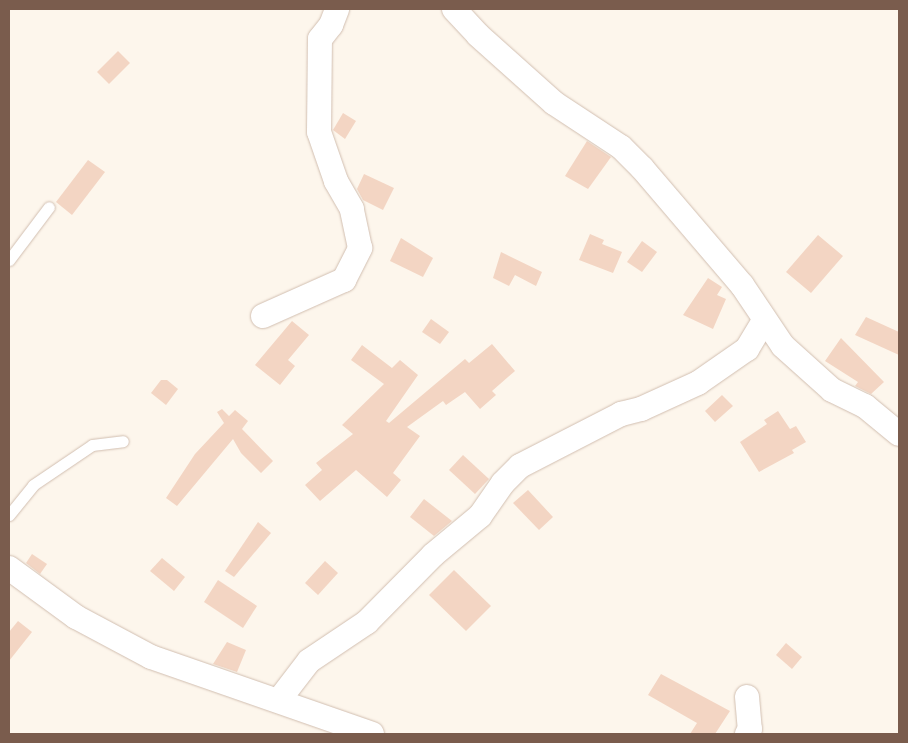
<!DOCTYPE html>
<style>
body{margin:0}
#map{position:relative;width:908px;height:743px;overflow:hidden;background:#fdf6ec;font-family:"Noto Sans",sans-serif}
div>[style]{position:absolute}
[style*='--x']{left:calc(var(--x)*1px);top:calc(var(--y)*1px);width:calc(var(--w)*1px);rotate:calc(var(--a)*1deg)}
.building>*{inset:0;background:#f3d5c3}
.roads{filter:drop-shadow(0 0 1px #d1beb0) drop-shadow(0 0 1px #d1beb0)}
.lane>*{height:11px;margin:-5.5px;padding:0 5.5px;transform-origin:5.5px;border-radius:5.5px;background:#fff}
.street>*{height:24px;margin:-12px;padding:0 12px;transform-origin:12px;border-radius:12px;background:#fff}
span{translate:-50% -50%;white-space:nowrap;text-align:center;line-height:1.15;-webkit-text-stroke:5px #fffaf3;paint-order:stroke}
.frame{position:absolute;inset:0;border:10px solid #7a5c4d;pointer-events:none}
</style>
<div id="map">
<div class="building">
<i style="clip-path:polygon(118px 51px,130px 63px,109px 84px,97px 72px)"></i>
<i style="clip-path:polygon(343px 113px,356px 121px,345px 139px,333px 130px)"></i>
<i style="clip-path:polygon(587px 141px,611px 157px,588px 189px,565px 176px)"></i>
<i style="clip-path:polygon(88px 160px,105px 172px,72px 215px,56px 202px)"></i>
<i style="clip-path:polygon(364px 174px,394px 188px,383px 210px,363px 200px,357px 189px)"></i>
<i style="clip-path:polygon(590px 234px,604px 240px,602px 244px,622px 252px,613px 273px,579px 260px)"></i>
<i style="clip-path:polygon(818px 235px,843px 256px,811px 293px,786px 272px)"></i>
<i style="clip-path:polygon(401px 238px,433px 258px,423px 277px,390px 261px)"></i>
<i style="clip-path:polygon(642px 241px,657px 252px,642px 272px,627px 262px)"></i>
<i style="clip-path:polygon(501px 252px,542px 272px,536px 286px,515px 275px,509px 286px,493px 278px)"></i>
<i style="clip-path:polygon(708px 278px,722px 287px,717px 295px,726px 299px,713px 329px,683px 315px)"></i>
<i style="clip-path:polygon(866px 317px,899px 332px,899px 355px,855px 335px)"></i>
<i style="clip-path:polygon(431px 319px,449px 332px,440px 344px,422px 332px)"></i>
<i style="clip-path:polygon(292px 321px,309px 335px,288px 360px,295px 366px,280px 385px,255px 365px)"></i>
<i style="clip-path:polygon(841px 338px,884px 382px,871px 394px,855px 386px,858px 382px,825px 361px)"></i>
<i style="clip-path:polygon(492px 344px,515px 371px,492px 391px,496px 395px,480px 409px,465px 392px,446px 405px,443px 401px,407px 427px,420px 436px,393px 473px,401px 480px,387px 497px,356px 470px,320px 501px,305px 485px,322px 470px,316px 463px,353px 434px,342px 425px,384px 384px,351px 360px,362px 345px,392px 368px,400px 360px,418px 375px,386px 421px,389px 423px,465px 359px,469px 363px)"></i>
<i style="clip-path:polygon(161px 380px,167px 380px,178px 389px,166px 405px,151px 393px)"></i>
<i style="clip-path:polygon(722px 395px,733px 406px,715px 422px,705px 411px)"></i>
<i style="clip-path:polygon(222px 409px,229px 416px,235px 410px,248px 421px,242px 429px,273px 461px,261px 473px,241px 453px,233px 439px,177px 506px,166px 498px,195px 454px,224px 423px,217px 412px)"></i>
<i style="clip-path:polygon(778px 411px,790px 429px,796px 426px,806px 442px,792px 450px,794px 453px,759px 472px,740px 442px,767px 424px,764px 420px)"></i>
<i style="clip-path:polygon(463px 455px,489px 479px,475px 494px,449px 470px)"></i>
<i style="clip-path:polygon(528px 490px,553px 517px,539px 530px,513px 503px)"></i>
<i style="clip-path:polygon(424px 499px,452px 521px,434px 536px,410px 517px)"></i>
<i style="clip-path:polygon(258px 522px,271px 533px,234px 577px,225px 571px)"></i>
<i style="clip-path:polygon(32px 554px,47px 564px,40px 574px,26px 563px)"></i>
<i style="clip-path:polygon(162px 558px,185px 577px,174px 591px,150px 571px)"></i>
<i style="clip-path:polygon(325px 561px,338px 573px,318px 595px,305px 583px)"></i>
<i style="clip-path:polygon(454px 570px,491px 606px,466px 631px,429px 595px)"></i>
<i style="clip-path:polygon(218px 580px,257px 606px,243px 628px,204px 602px)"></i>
<i style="clip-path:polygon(18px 621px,32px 632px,9px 661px,9px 632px)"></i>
<i style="clip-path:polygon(227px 642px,246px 650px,237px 672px,213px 664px)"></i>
<i style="clip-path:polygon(786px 643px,802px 657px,792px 669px,776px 655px)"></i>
<i style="clip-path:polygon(661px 674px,730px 711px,715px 734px,690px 734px,697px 723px,648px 695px)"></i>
</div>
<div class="roads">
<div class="lane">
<i style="--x:9;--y:260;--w:66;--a:-53"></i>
<i style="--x:9;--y:515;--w:38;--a:-51"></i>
<i style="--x:33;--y:485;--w:71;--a:-34.1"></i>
<i style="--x:92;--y:445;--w:31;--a:-7"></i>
</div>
<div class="street">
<i style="--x:454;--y:9;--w:35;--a:47"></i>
<i style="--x:478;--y:35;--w:102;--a:41.8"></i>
<i style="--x:554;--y:103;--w:80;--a:33.3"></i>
<i style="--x:621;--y:147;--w:30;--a:45"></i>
<i style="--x:642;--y:168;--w:154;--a:49.5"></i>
<i style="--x:742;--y:285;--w:73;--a:56.1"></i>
<i style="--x:783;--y:346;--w:66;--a:41.9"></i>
<i style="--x:832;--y:390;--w:37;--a:26"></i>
<i style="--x:865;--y:406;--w:44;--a:39.5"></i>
<i style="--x:263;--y:316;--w:89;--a:-24"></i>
<i style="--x:344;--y:280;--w:36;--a:-63"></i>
<i style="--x:360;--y:248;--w:40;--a:-102"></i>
<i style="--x:352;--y:209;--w:32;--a:-120"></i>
<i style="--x:336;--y:181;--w:52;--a:-109.1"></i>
<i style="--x:319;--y:132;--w:93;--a:-89.4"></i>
<i style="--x:320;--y:39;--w:18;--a:-52"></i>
<i style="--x:331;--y:25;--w:17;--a:-69"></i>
<i style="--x:9;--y:568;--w:83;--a:36.2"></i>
<i style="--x:76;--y:617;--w:85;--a:28.1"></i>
<i style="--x:151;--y:657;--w:234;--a:19.2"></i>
<i style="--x:747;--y:697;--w:32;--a:85"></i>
<i style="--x:750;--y:729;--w:6;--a:121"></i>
<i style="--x:279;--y:700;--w:49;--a:-52.4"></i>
<i style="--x:309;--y:661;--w:70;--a:-33.9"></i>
<i style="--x:367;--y:622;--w:94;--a:-45.4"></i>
<i style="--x:433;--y:555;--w:61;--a:-39.7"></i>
<i style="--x:480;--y:516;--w:40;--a:-55.1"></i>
<i style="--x:503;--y:483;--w:24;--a:-45"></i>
<i style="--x:520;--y:466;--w:114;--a:-27.2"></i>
<i style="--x:621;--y:414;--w:21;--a:-14"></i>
<i style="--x:641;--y:409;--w:63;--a:-24.5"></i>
<i style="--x:698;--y:383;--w:60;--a:-34.8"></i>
<i style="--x:747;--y:349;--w:33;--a:-59"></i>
</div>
</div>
<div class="frame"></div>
</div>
